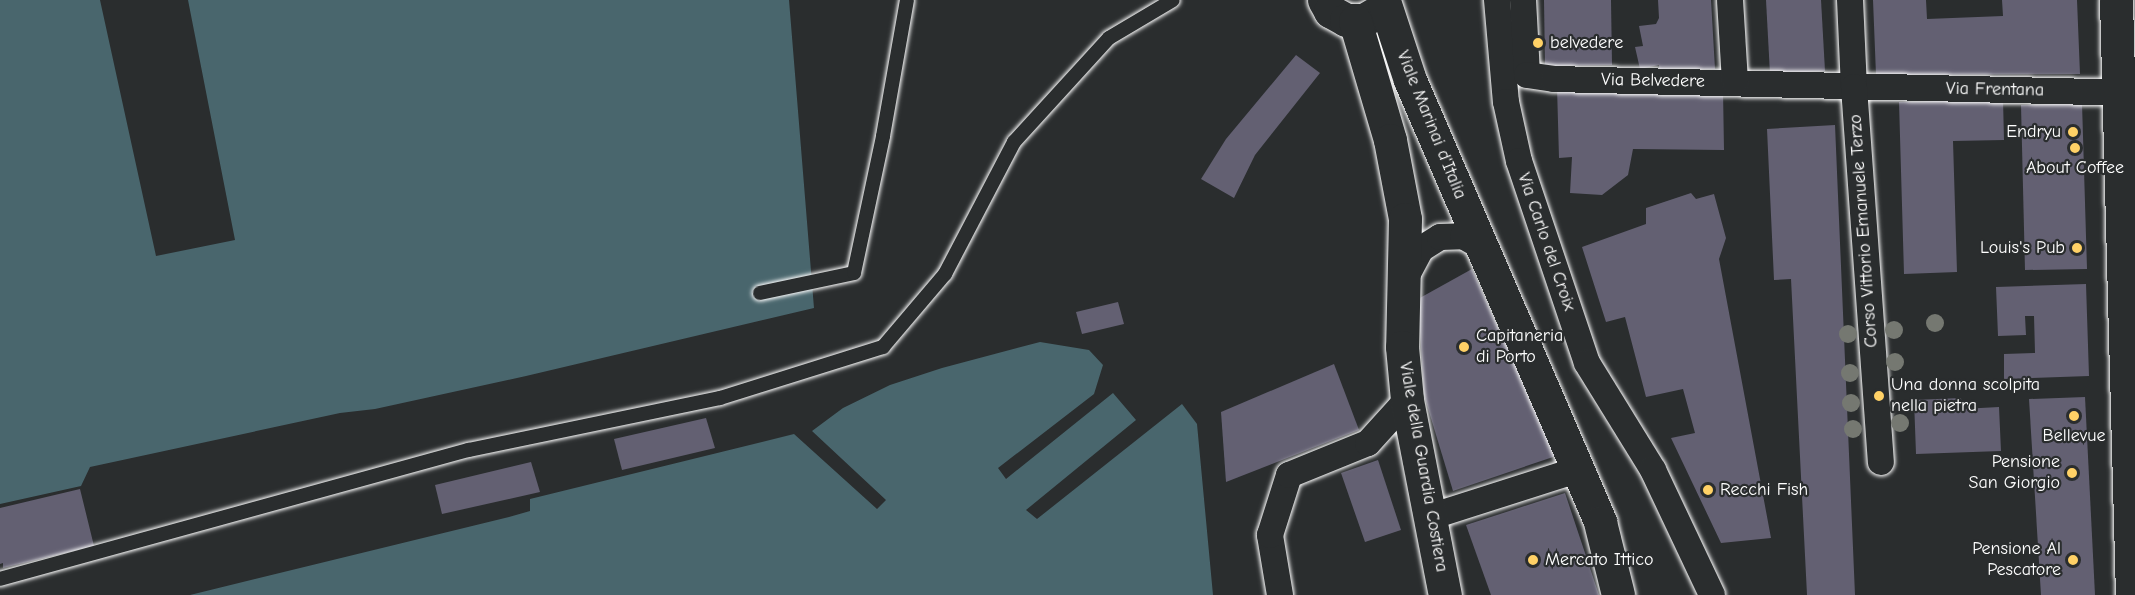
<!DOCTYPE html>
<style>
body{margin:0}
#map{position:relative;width:2135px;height:595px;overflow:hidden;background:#2a2d2e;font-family:"Comic Neue",sans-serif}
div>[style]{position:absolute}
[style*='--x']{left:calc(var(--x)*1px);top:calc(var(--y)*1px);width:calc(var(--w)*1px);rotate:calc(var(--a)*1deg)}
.water>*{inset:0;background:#49666d}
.building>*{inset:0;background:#636072}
.roads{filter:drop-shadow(0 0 2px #fff) drop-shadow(0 0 2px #fff)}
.lane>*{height:14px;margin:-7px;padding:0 7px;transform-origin:7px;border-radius:7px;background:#2a2d2e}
.street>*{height:26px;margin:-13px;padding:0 13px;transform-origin:13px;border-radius:13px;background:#2a2d2e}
.secondary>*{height:33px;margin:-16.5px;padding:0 16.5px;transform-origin:16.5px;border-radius:16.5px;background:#2a2d2e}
.trees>*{width:18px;height:18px;margin:-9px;border-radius:50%;background:#757871}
.dots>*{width:16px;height:16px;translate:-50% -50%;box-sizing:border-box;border:3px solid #2a2d2e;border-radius:50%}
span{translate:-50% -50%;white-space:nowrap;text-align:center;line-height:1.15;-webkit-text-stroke:4.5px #2a2d2e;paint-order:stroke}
.poi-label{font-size:18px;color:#fff}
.left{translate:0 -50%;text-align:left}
.right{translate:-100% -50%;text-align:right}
.street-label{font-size:18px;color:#fff}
</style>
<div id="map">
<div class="water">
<i style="clip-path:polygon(0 0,100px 0,156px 256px,235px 240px,188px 0,789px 0,814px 308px,526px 376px,375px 409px,340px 413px,90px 467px,81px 486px,0 504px)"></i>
<i style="clip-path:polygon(1040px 342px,1089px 350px,1103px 365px,1094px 394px,998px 468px,1006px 479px,1113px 393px,1136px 420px,1026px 510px,1037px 519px,1182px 404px,1197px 424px,1213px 595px,190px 595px,509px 517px,530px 511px,530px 499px,794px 434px,877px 509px,886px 500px,812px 431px,843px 408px,890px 385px,942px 368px)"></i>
</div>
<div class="building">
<i style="clip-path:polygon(1544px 0,1611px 0,1612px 65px,1545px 66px)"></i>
<i style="clip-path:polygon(1658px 0,1711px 0,1715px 69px,1659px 70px,1659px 65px,1640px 69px,1635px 47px,1643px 46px,1639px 26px,1656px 24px,1659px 18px)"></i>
<i style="clip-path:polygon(1766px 0,1821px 0,1825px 71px,1770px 74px)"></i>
<i style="clip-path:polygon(1873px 0,1926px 0,1927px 19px,2003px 16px,2002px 0,2077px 0,2080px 74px,1876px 75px)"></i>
<i style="clip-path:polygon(1296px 55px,1320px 73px,1255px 155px,1234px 198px,1201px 179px,1226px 139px)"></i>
<i style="clip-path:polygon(1557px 87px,1723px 90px,1724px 150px,1633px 149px,1628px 175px,1602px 195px,1570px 193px,1572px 157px,1559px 158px)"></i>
<i style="clip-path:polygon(2003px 99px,2004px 140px,1953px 141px,1957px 272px,1904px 274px,1899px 102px)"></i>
<i style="clip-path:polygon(2082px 103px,2087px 269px,2025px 270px,2021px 105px)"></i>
<i style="clip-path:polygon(1835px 125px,1855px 595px,1807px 595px,1791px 279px,1774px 280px,1767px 129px)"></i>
<i style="clip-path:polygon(1691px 193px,1696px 199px,1714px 194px,1726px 238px,1719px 259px,1771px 538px,1721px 543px,1671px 438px,1695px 433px,1683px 389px,1646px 397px,1625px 317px,1606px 322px,1582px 247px,1646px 224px,1646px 208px)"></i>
<i style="clip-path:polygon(1472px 269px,1556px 456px,1453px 491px,1424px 395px,1418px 299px)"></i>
<i style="clip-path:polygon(2086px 284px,2089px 376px,2004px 379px,2004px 354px,2035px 353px,2034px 316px,2025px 316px,2026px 335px,1998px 336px,1996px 287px)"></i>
<i style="clip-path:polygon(1118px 302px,1124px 324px,1082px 334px,1076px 312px)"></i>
<i style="clip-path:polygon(1334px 364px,1359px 430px,1226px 482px,1221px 412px)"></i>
<i style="clip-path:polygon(2085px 397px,2095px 595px,2041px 595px,2029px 399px)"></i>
<i style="clip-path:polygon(1961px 398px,1962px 409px,1999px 407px,2001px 451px,1916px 454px,1914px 400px)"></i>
<i style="clip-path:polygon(706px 418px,715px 448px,622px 470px,614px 439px)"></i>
<i style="clip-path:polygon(1378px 460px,1401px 530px,1365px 542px,1341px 473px)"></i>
<i style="clip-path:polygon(531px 462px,540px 492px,442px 514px,435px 485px)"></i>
<i style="clip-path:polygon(80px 489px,94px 546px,3px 568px,3px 563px,0 564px,0 508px)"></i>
<i style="clip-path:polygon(1565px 493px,1599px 595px,1491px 595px,1466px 525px)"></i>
</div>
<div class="roads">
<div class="lane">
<i style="--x:760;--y:293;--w:96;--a:-12"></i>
<i style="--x:854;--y:273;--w:140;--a:-78"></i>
<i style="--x:883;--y:136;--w:138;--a:-80"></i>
<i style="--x:0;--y:579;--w:486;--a:-15.4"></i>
<i style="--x:469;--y:450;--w:256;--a:-11.7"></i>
<i style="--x:720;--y:398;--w:171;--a:-17.4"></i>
<i style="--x:883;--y:347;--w:96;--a:-49.7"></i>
<i style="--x:945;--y:274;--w:149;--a:-62.4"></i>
<i style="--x:1014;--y:142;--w:141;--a:-47.6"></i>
<i style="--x:1109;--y:38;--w:74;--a:-30.7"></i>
</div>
<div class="street">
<i style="--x:1497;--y:0;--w:102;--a:85"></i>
<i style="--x:1506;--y:102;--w:60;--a:77.6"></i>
<i style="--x:1519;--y:161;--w:213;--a:71.4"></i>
<i style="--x:1587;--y:363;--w:126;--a:58.3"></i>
<i style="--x:1653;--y:470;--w:138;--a:64.7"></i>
<i style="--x:1523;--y:0;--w:75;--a:86.9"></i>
<i style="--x:1527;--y:75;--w:27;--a:8"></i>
<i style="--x:1554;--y:79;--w:581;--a:1.38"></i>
<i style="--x:1730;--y:0;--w:82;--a:86.5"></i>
<i style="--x:1850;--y:0;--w:87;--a:87.4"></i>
<i style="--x:1854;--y:87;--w:376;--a:85.9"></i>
<i style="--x:1405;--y:279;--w:34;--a:-62"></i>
<i style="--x:1421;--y:249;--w:22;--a:-32"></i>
<i style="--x:1440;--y:237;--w:23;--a:-2"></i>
<i style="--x:1463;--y:236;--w:22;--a:30"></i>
<i style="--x:1430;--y:517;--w:154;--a:-17.7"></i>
<i style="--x:1280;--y:595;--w:61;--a:-99.5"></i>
<i style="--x:1270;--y:535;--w:63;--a:-72.4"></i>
<i style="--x:1289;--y:475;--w:85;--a:-22.1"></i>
<i style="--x:1368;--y:443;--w:58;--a:-47.8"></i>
</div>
<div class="secondary">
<i style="--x:1324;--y:0;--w:13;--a:61"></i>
<i style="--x:1330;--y:11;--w:18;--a:29"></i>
<i style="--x:1346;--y:20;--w:18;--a:0"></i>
<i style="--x:1364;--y:20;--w:12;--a:-31"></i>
<i style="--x:2116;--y:0;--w:595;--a:88.46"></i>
<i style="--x:1384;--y:1;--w:83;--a:71.8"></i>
<i style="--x:1410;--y:80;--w:481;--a:66.7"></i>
<i style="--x:1600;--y:522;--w:75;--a:76.1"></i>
<i style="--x:1355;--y:21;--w:124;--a:73.6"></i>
<i style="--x:1390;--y:140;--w:80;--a:79.2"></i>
<i style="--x:1405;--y:219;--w:128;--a:91.3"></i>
<i style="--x:1402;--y:347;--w:53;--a:84.6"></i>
<i style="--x:1407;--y:400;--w:199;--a:79"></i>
</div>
</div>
<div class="trees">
<i style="left:1935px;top:323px"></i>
<i style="left:1894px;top:330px"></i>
<i style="left:1848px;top:334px"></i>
<i style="left:1895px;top:362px"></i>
<i style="left:1850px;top:373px"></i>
<i style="left:1851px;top:403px"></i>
<i style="left:1900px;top:423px"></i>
<i style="left:1853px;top:429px"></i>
</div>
<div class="dots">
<i style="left:1538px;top:43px;background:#ffd166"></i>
<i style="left:2073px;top:132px;background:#ffd166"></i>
<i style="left:2075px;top:148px;background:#ffd166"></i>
<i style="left:2077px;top:248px;background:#ffd166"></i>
<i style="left:1464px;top:347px;background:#ffd166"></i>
<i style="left:1879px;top:396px;background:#ffd166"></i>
<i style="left:2074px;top:416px;background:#ffd166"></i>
<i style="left:2072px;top:473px;background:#ffd166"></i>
<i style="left:1708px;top:490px;background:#ffd166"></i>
<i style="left:1533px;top:560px;background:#ffd166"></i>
<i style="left:2073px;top:560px;background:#ffd166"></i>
</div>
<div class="poi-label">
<span class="left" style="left:1550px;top:43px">belvedere</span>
<span class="right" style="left:2061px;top:132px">Endryu</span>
<span style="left:2075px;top:168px">About Coffee</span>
<span class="right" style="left:2065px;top:248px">Louis's Pub</span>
<span class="left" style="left:1476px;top:347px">Capitaneria<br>di Porto</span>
<span class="left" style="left:1891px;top:396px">Una donna scolpita<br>nella pietra</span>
<span style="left:2074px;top:436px">Bellevue</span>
<span class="right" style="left:2060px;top:473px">Pensione<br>San Giorgio</span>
<span class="left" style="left:1720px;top:490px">Recchi Fish</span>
<span class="right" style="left:2061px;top:560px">Pensione Al<br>Pescatore</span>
<span class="left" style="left:1545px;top:560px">Mercato Ittico</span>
</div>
<div class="street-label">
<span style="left:1653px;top:81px;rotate:1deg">Via Belvedere</span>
<span style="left:1995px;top:90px;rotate:1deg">Via Frentana</span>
<span style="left:1431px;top:125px;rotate:68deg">Viale Marinai d'Italia</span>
<span style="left:1864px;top:231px;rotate:-94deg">Corso Vittorio Emanuele Terzo</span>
<span style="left:1546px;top:242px;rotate:71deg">Via Carlo del Croix</span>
<span style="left:1423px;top:467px;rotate:80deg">Viale della Guardia Costiera</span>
</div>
</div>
